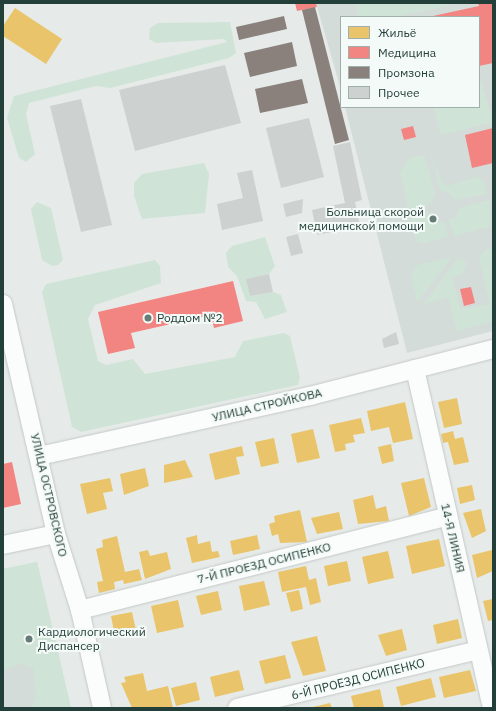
<!DOCTYPE html>
<meta charset="utf-8">
<style>
body{margin:0}
#map{position:relative;width:496px;height:711px;overflow:hidden;background:#e6ebe9;font-family:"IBM Plex Sans",sans-serif}
div>[style]{position:absolute}
[style*='--x']{left:calc(var(--x)*1px);top:calc(var(--y)*1px);width:calc(var(--w)*1px);rotate:calc(var(--a)*1deg)}
.built>*{inset:0;background:#d4dcd9}
.green>*{inset:0;background:#cfe4d7}
.homes>*{inset:0;background:#e9c46a}
.health>*{inset:0;background:#f28482}
.industry>*{inset:0;background:#8a817c}
.building>*{inset:0;background:#cdd2d0}
.roads{filter:drop-shadow(0 0 1px #c3c8c6) drop-shadow(0 0 1px #c3c8c6)}
.minor>*{height:18px;margin:-9px;padding:0 9px;transform-origin:9px;border-radius:9px;background:#fbfcfc}
.dots>*{width:11px;height:11px;translate:-50% -50%;box-sizing:border-box;border:2px solid #f4faf7;border-radius:50%}
span{translate:-50% -50%;white-space:nowrap;text-align:center;line-height:1.15;-webkit-text-stroke:4px #f4faf7;paint-order:stroke}
.poi-label{font-size:12px;color:#233f39}
.right{translate:-100% -50%;text-align:right}
.left{translate:0 -50%;text-align:left}
.street-label{font-size:12px;color:#233f39}
.frame{position:absolute;inset:0;border:4px solid #233f39;pointer-events:none}
.legend{position:absolute;left:340px;top:16px;width:140px;height:92px;box-sizing:border-box;background:#f4faf7;border:1px solid #a0afab;margin:0;padding:5px 7px;list-style:none;font-size:12px;color:#233f39}
.legend li{display:flex;align-items:center;gap:8px;height:20px}
.legend b{width:20px;border:1px solid #a0afab}
</style>
<div id="map">
<div class="built">
<i style="clip-path:polygon(316px 3px,493px 3px,493px 331px,407px 353px,345px 107px,479px 107px,479px 17px,341px 17px,341px 90px)"></i>
<i style="clip-path:polygon(37px 562px,71px 708px,3px 708px,3px 569px)"></i>
</div>
<div class="green">
<i style="clip-path:polygon(356px 3px,460px 3px,395px 17px,359px 17px)"></i>
<i style="clip-path:polygon(230px 22px,236px 53px,229px 58px,110px 88px,96px 86px,29px 103px,26px 114px,35px 154px,26px 162px,19px 158px,7px 118px,14px 96px,227px 42px,224px 39px,156px 43px,149px 39px,150px 28px,158px 23px)"></i>
<i style="clip-path:polygon(479px 75px,493px 122px,441px 135px,434px 107px,479px 107px)"></i>
<i style="clip-path:polygon(431px 154px,442px 184px,447px 186px,478px 177px,485px 184px,486px 194px,456px 200px,447px 191px,441px 192px)"></i>
<i style="clip-path:polygon(424px 155px,435px 194px,429px 205px,409px 210px,400px 173px,410px 158px)"></i>
<i style="clip-path:polygon(204px 163px,209px 174px,205px 213px,142px 219px,134px 196px,134px 183px,142px 174px)"></i>
<i style="clip-path:polygon(489px 200px,491px 226px,454px 236px,449px 220px,455px 218px,460px 208px)"></i>
<i style="clip-path:polygon(37px 202px,51px 208px,63px 260px,58px 265px,52px 266px,42px 260px,31px 209px)"></i>
<i style="clip-path:polygon(429px 212px,439px 223px,444px 221px,448px 236px,422px 244px,416px 241px,410px 217px)"></i>
<i style="clip-path:polygon(265px 237px,275px 266px,269px 274px,247px 279px,250px 296px,273px 292px,281px 295px,287px 312px,265px 319px,256px 302px,246px 301px,237px 276px,228px 267px,226px 253px,232px 246px)"></i>
<i style="clip-path:polygon(488px 248px,493px 251px,493px 321px,457px 331px,448px 297px,424px 304px,458px 258px,467px 263px,464px 272px,452px 277px,460px 309px,490px 304px,479px 257px)"></i>
<i style="clip-path:polygon(452px 257px,417px 302px,411px 275px,417px 265px)"></i>
<i style="clip-path:polygon(155px 260px,160px 266px,161px 283px,95px 305px,88px 319px,98px 361px,106px 365px,133px 359px,145px 374px,235px 357px,243px 341px,284px 333px,290px 336px,300px 378px,298px 385px,81px 432px,72px 427px,42px 292px,46px 284px)"></i>
<i style="clip-path:polygon(37px 562px,71px 708px,32px 708px,36px 696px,33px 668px,21px 663px,3px 671px,3px 569px)"></i>
</div>
<div class="homes">
<i style="clip-path:polygon(15px 8px,62px 39px,46px 64px,3px 36px,3px 26px)"></i>
<i style="clip-path:polygon(457px 398px,462px 424px,444px 428px,438px 402px)"></i>
<i style="clip-path:polygon(405px 402px,413px 439px,393px 443px,389px 427px,371px 431px,367px 411px)"></i>
<i style="clip-path:polygon(361px 418px,365px 433px,353px 435px,355px 442px,345px 444px,346px 450px,335px 452px,329px 425px)"></i>
<i style="clip-path:polygon(313px 429px,320px 458px,297px 463px,291px 434px)"></i>
<i style="clip-path:polygon(453px 431px,455px 439px,463px 437px,469px 462px,454px 465px,448px 442px,443px 443px,441px 434px)"></i>
<i style="clip-path:polygon(274px 438px,279px 463px,261px 467px,255px 442px)"></i>
<i style="clip-path:polygon(391px 444px,394px 461px,382px 464px,378px 447px)"></i>
<i style="clip-path:polygon(242px 446px,244px 456px,236px 457px,240px 474px,215px 480px,209px 454px)"></i>
<i style="clip-path:polygon(185px 460px,193px 477px,164px 483px,164px 465px)"></i>
<i style="clip-path:polygon(145px 468px,149px 486px,124px 495px,120px 474px)"></i>
<i style="clip-path:polygon(110px 478px,113px 491px,103px 493px,107px 509px,87px 514px,80px 484px)"></i>
<i style="clip-path:polygon(424px 478px,431px 507px,409px 516px,401px 483px)"></i>
<i style="clip-path:polygon(472px 485px,475px 500px,460px 504px,457px 488px)"></i>
<i style="clip-path:polygon(373px 495px,376px 509px,386px 506px,389px 521px,358px 524px,353px 500px)"></i>
<i style="clip-path:polygon(481px 509px,486px 531px,472px 538px,463px 513px)"></i>
<i style="clip-path:polygon(300px 510px,307px 542px,280px 543px,278px 534px,272px 536px,269px 524px,275px 522px,274px 516px)"></i>
<i style="clip-path:polygon(339px 512px,343px 529px,317px 534px,311px 518px)"></i>
<i style="clip-path:polygon(197px 535px,198px 544px,210px 541px,212px 552px,218px 551px,220px 557px,192px 563px,186px 538px)"></i>
<i style="clip-path:polygon(257px 535px,260px 549px,233px 555px,230px 541px)"></i>
<i style="clip-path:polygon(117px 536px,125px 572px,139px 569px,142px 580px,124px 584px,123px 580px,114px 582px,115px 589px,99px 593px,97px 582px,103px 581px,96px 549px,103px 547px,102px 540px)"></i>
<i style="clip-path:polygon(439px 539px,445px 566px,412px 574px,406px 546px)"></i>
<i style="clip-path:polygon(148px 550px,150px 556px,167px 552px,171px 569px,145px 579px,139px 552px)"></i>
<i style="clip-path:polygon(492px 550px,493px 571px,477px 578px,472px 555px)"></i>
<i style="clip-path:polygon(388px 551px,394px 578px,368px 584px,362px 557px)"></i>
<i style="clip-path:polygon(347px 561px,351px 581px,328px 586px,324px 566px)"></i>
<i style="clip-path:polygon(306px 566px,309px 580px,316px 578px,321px 602px,310px 605px,306px 587px,282px 592px,278px 572px)"></i>
<i style="clip-path:polygon(264px 581px,270px 605px,244px 611px,239px 586px)"></i>
<i style="clip-path:polygon(299px 590px,303px 609px,291px 612px,286px 593px)"></i>
<i style="clip-path:polygon(218px 591px,222px 610px,201px 615px,196px 596px)"></i>
<i style="clip-path:polygon(493px 599px,493px 620px,488px 621px,483px 601px)"></i>
<i style="clip-path:polygon(178px 600px,184px 627px,157px 633px,151px 606px)"></i>
<i style="clip-path:polygon(132px 612px,137px 635px,115px 636px,111px 616px)"></i>
<i style="clip-path:polygon(458px 619px,462px 638px,437px 644px,433px 625px)"></i>
<i style="clip-path:polygon(402px 629px,407px 650px,386px 656px,378px 635px)"></i>
<i style="clip-path:polygon(317px 636px,326px 671px,303px 676px,291px 642px)"></i>
<i style="clip-path:polygon(285px 655px,291px 678px,265px 684px,259px 661px)"></i>
<i style="clip-path:polygon(239px 670px,244px 690px,215px 697px,210px 677px)"></i>
<i style="clip-path:polygon(470px 670px,476px 691px,444px 698px,439px 677px)"></i>
<i style="clip-path:polygon(143px 673px,147px 691px,168px 686px,173px 708px,132px 708px,121px 683px,126px 682px,124px 677px)"></i>
<i style="clip-path:polygon(431px 678px,436px 697px,401px 706px,396px 687px)"></i>
<i style="clip-path:polygon(196px 682px,200px 700px,176px 706px,171px 688px)"></i>
<i style="clip-path:polygon(380px 689px,384px 708px,354px 708px,351px 696px)"></i>
<i style="clip-path:polygon(330px 703px,332px 708px,313px 708px,313px 707px)"></i>
</div>
<div class="health">
<i style="clip-path:polygon(295px 3px,316px 3px,317px 7px,297px 11px)"></i>
<i style="clip-path:polygon(478px 3px,493px 3px,493px 63px,479px 66px,479px 17px,433px 16px,479px 6px)"></i>
<i style="clip-path:polygon(413px 126px,416px 137px,404px 140px,401px 129px)"></i>
<i style="clip-path:polygon(493px 128px,493px 163px,472px 168px,465px 135px)"></i>
<i style="clip-path:polygon(233px 281px,243px 321px,214px 328px,211px 315px,131px 333px,135px 348px,108px 354px,98px 312px)"></i>
<i style="clip-path:polygon(471px 287px,475px 303px,464px 306px,460px 289px)"></i>
<i style="clip-path:polygon(12px 462px,21px 504px,3px 508px,3px 464px)"></i>
</div>
<div class="industry">
<i style="clip-path:polygon(315px 7px,349px 140px,335px 144px,302px 10px)"></i>
<i style="clip-path:polygon(284px 16px,287px 29px,239px 40px,236px 27px)"></i>
<i style="clip-path:polygon(292px 42px,297px 66px,250px 77px,244px 53px)"></i>
<i style="clip-path:polygon(302px 79px,308px 103px,260px 113px,255px 89px)"></i>
</div>
<div class="building">
<i style="clip-path:polygon(225px 65px,241px 123px,135px 151px,119px 90px)"></i>
<i style="clip-path:polygon(81px 99px,112px 225px,81px 232px,50px 106px)"></i>
<i style="clip-path:polygon(309px 118px,324px 177px,281px 188px,266px 128px)"></i>
<i style="clip-path:polygon(350px 142px,362px 200px,355px 202px,360px 226px,317px 235px,312px 210px,345px 203px,333px 146px)"></i>
<i style="clip-path:polygon(252px 170px,263px 221px,222px 230px,217px 204px,243px 198px,237px 173px)"></i>
<i style="clip-path:polygon(303px 199px,302px 213px,286px 217px,283px 204px)"></i>
<i style="clip-path:polygon(298px 234px,303px 253px,291px 256px,286px 237px)"></i>
<i style="clip-path:polygon(269px 274px,273px 292px,250px 296px,246px 279px)"></i>
<i style="clip-path:polygon(396px 332px,399px 344px,384px 348px,382px 339px)"></i>
</div>
<div class="roads">
<div class="minor">
<i style="--x:3;--y:304;--w:236;--a:77"></i>
<i style="--x:56;--y:534;--w:80;--a:72.5"></i>
<i style="--x:80;--y:610;--w:100;--a:77.3"></i>
<i style="--x:415;--y:369;--w:348;--a:77.2"></i>
<i style="--x:39;--y:456;--w:278;--a:-12.5"></i>
<i style="--x:310;--y:396;--w:189;--a:-14.4"></i>
<i style="--x:3;--y:545;--w:54;--a:-11.7"></i>
<i style="--x:80;--y:610;--w:380;--a:-14.3"></i>
<i style="--x:237;--y:708;--w:248;--a:-13.5"></i>
</div>
</div>
<div class="dots">
<i style="left:433px;top:219px;background:#677b77"></i>
<i style="left:148px;top:318px;background:#677b77"></i>
<i style="left:29px;top:639px;background:#677b77"></i>
</div>
<div class="poi-label">
<span class="right" style="left:424px;top:219px">Больница скорой<br>медицинской помощи</span>
<span class="left" style="left:157px;top:318px">Роддом №2</span>
<span class="left" style="left:38px;top:639px">Кардиологический<br>Диспансер</span>
</div>
<div class="street-label">
<span style="left:267px;top:405px;rotate:-13deg">УЛИЦА СТРОЙКОВА</span>
<span style="left:49px;top:495px;rotate:77deg">УЛИЦА ОСТРОВСКОГО</span>
<span style="left:453px;top:538px;rotate:77deg">14-Я ЛИНИЯ</span>
<span style="left:264px;top:563px;rotate:-14deg">7-Й ПРОЕЗД ОСИПЕНКО</span>
<span style="left:358px;top:679px;rotate:-14deg">6-Й ПРОЕЗД ОСИПЕНКО</span>
</div>
<div class="frame"></div>
<ul class="legend">
<li><b style="height:11px;background:#e9c46a"></b>Жильё</li>
<li><b style="height:11px;background:#f28482"></b>Медицина</li>
<li><b style="height:11px;background:#8a817c"></b>Промзона</li>
<li><b style="height:11px;background:#cdd2d0"></b>Прочее</li>
</ul>
</div>
